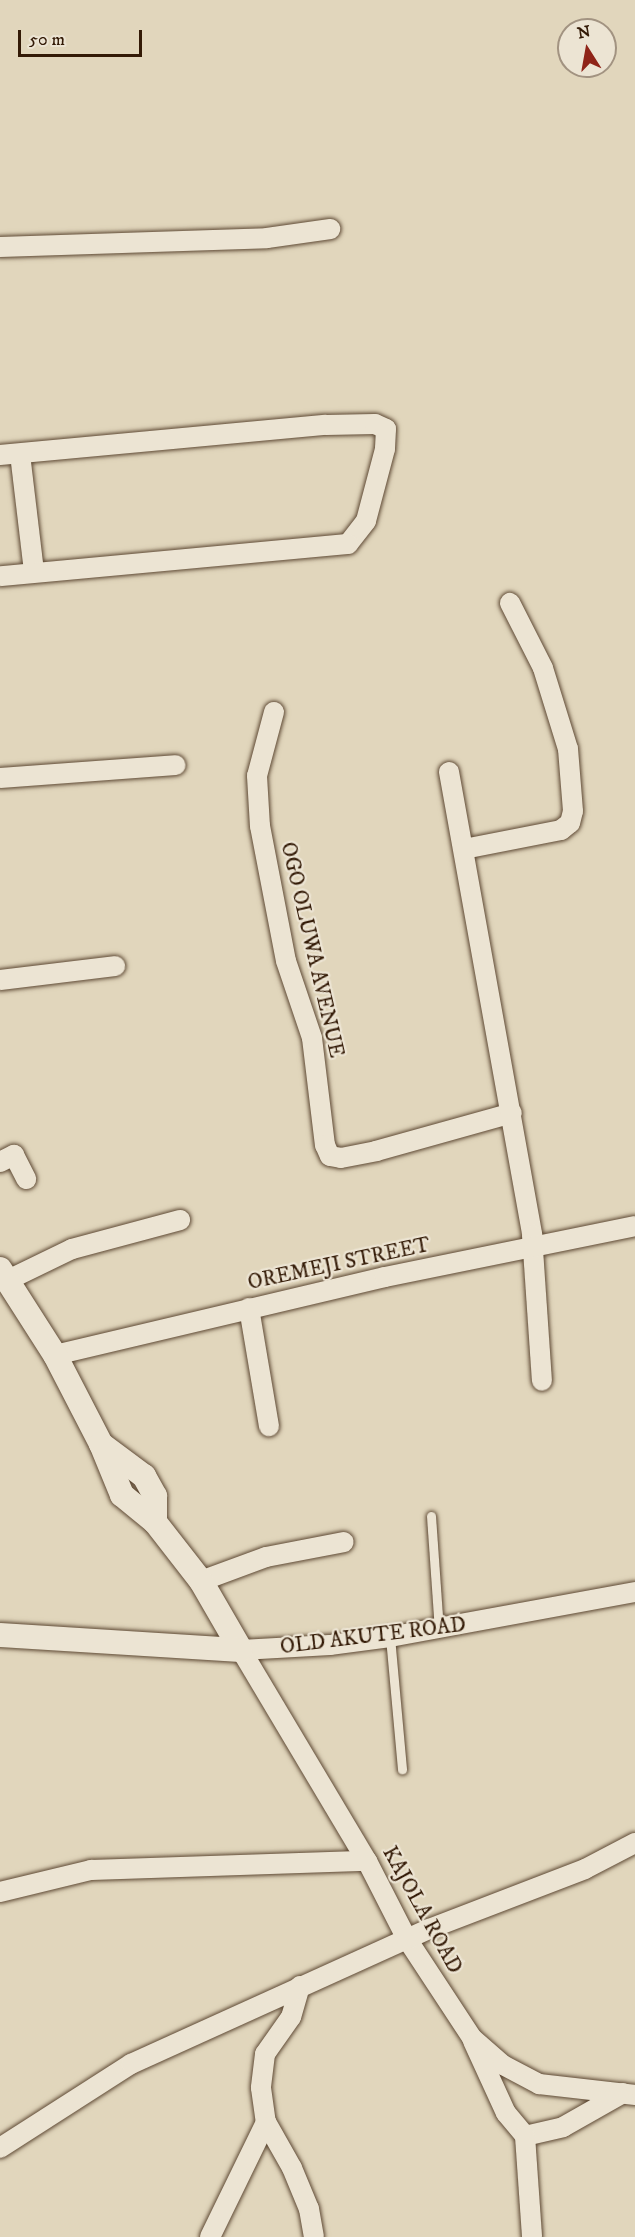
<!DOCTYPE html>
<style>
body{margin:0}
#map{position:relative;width:635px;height:2237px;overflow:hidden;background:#e1d6bc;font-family:"IM FELL DW Pica",serif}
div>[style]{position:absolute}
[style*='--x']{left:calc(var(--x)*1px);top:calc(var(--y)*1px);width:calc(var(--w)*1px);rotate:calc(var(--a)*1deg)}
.roads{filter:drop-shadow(0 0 2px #5e4934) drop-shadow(0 0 2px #5e4934)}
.service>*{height:9px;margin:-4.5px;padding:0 4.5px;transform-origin:4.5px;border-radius:4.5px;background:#ece4d3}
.minor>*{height:20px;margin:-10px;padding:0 10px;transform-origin:10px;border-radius:10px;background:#ece4d3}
.tertiary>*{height:24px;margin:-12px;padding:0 12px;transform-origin:12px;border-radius:12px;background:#ece4d3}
span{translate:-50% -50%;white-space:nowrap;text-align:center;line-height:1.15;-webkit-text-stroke:4.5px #ece4d3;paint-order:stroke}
.street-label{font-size:21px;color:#331a06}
.north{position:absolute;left:557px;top:18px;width:60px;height:60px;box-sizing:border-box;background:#ece4d3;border:2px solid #a29381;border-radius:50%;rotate:349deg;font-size:16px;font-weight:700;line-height:24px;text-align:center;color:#331a06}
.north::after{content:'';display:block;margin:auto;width:21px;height:27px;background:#8f2418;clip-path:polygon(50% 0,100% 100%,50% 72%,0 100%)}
.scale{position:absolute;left:18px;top:30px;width:124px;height:27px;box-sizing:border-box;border:3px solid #331a06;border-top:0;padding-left:8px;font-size:18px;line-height:21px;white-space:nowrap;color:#331a06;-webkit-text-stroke:4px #ece4d3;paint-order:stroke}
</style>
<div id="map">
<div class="roads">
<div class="service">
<i style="--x:431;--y:1516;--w:113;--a:86"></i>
<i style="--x:390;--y:1637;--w:133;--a:84.8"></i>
</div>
<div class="minor">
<i style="--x:0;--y:247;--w:267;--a:-1.9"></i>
<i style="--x:267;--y:238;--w:64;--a:-8.1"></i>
<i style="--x:20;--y:454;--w:118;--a:83.2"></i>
<i style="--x:0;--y:455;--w:327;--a:-5.3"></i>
<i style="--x:326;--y:425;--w:49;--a:-1.2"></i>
<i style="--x:375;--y:424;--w:12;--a:24"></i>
<i style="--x:386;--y:429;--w:20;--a:93"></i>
<i style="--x:385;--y:449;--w:74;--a:104.8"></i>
<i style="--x:366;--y:521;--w:29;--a:128"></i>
<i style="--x:348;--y:544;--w:349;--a:174.7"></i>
<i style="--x:274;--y:712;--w:66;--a:104.9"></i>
<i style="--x:257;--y:776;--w:50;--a:86.6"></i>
<i style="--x:260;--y:826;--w:137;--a:79.1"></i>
<i style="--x:286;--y:961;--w:81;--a:71.3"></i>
<i style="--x:312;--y:1038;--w:108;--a:83.1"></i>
<i style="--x:325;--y:1145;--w:12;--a:66"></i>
<i style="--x:330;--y:1156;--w:11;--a:10"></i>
<i style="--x:341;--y:1158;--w:36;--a:-11"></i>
<i style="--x:376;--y:1151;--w:141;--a:-15.6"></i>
<i style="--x:449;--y:772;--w:470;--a:79.8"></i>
<i style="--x:532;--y:1235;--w:146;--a:86.1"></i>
<i style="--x:0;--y:778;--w:176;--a:-4.2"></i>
<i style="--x:464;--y:849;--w:99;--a:-11.1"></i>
<i style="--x:561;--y:830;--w:11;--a:-38"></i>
<i style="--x:570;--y:823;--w:12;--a:-76"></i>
<i style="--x:573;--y:811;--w:62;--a:-94.6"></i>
<i style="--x:568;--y:749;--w:85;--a:-107.2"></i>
<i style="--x:543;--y:668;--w:73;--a:-116.9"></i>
<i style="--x:0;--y:980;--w:116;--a:-6.9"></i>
<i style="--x:0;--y:1162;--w:16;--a:-27"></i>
<i style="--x:14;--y:1155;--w:27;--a:63"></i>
<i style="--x:8;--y:1280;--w:71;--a:-25.8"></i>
<i style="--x:72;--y:1249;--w:112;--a:-15"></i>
<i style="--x:249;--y:1308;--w:120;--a:80.4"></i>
<i style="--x:55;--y:1355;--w:339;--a:-13.3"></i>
<i style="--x:385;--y:1277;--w:255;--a:-11.5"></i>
<i style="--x:201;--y:1581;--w:69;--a:-20.3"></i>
<i style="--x:266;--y:1557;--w:79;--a:-10.9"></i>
<i style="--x:635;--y:1592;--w:249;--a:169.6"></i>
<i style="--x:390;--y:1637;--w:61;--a:172.4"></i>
<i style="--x:330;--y:1645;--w:89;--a:176.8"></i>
<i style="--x:241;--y:1650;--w:246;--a:59.2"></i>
<i style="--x:367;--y:1861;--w:88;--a:62.9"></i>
<i style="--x:407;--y:1939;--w:118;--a:56.7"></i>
<i style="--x:472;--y:2038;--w:41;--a:41.1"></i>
<i style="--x:503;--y:2065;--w:41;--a:27.8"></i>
<i style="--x:539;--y:2084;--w:97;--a:6.5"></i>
<i style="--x:0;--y:1892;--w:94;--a:-13.6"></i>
<i style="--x:91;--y:1870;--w:276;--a:-1.9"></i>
<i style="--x:300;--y:1986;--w:32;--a:106"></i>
<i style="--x:291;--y:2017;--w:45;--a:125.1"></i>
<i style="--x:265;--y:2054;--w:34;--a:97"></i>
<i style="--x:261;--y:2088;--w:34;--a:82"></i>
<i style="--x:266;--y:2122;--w:53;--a:60.5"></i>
<i style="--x:292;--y:2168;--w:44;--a:67.5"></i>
<i style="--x:309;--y:2209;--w:28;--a:80"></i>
<i style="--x:473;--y:2041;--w:79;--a:65.4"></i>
<i style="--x:506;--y:2113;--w:30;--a:50"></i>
<i style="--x:525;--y:2136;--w:39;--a:-13"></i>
<i style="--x:563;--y:2127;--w:69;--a:-29.5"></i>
<i style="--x:525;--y:2136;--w:101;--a:86"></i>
<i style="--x:0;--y:2148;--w:156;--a:-32.7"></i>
<i style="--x:131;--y:2064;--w:327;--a:-24.4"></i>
<i style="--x:429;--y:1929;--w:167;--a:-21"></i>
<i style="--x:585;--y:1869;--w:56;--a:-27.5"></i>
<i style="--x:210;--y:2237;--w:128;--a:-64"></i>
</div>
<div class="tertiary">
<i style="--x:0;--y:1269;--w:102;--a:57.4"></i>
<i style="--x:55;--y:1355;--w:100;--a:62.7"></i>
<i style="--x:101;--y:1444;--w:55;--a:67.6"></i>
<i style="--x:122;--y:1495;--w:43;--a:39.3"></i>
<i style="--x:155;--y:1522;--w:75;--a:52.1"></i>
<i style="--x:201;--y:1581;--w:80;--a:59.9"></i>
<i style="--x:101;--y:1444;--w:54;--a:36.7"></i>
<i style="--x:144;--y:1476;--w:23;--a:61"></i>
<i style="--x:155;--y:1496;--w:26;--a:90"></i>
<i style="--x:0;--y:1635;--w:241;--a:3.6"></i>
</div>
</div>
<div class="street-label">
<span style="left:312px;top:950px;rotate:77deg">OGO OLUWA AVENUE</span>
<span style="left:339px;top:1264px;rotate:-12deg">OREMEJI STREET</span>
<span style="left:373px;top:1636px;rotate:-7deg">OLD AKUTE ROAD</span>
<span style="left:422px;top:1910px;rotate:61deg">KAJOLA ROAD</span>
</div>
<div class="north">N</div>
<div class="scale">50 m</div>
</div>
